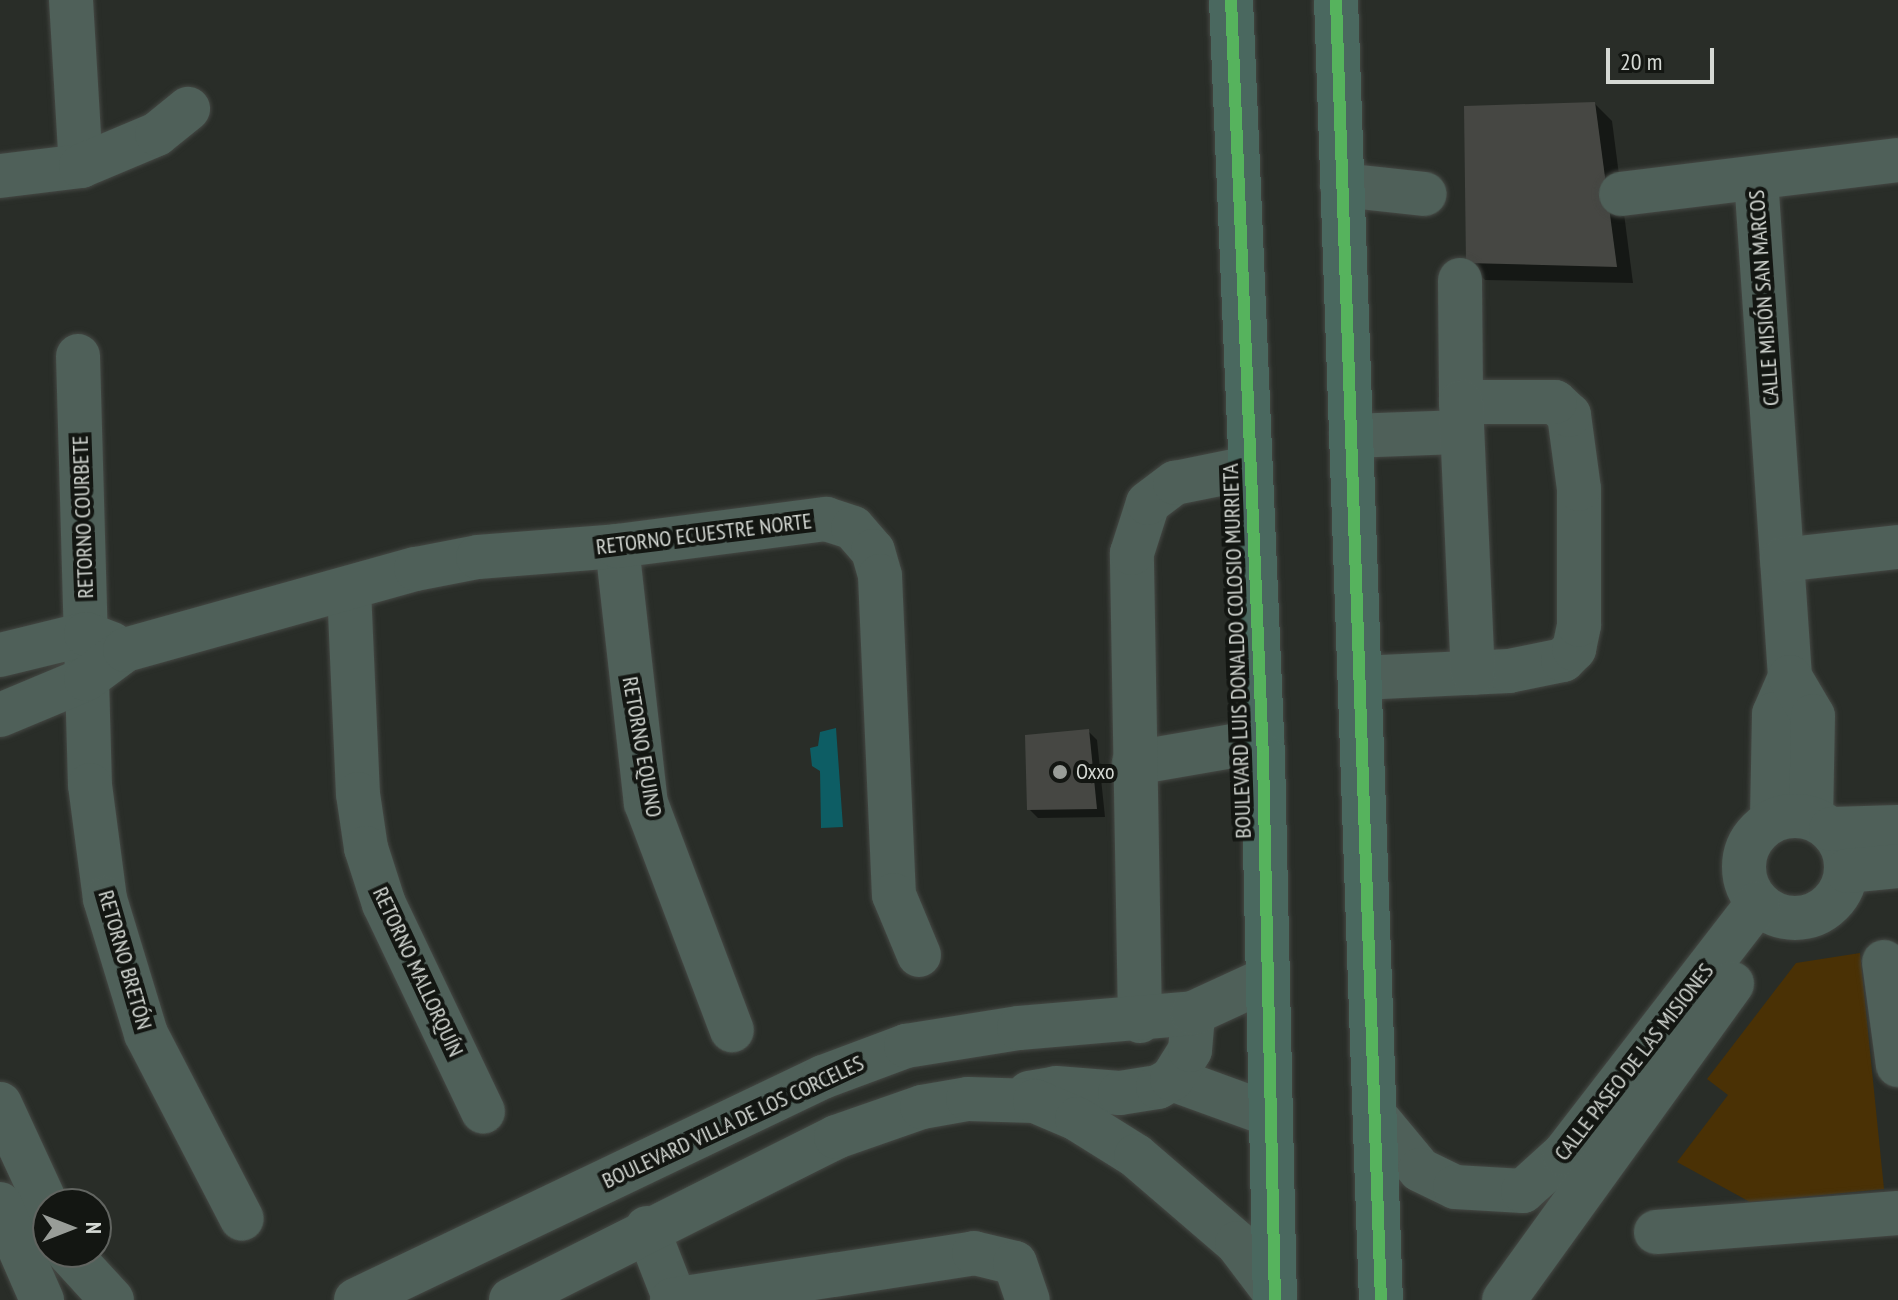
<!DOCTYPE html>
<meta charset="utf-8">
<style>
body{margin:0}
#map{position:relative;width:1898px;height:1300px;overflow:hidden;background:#292d28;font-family:"PT Sans Narrow",sans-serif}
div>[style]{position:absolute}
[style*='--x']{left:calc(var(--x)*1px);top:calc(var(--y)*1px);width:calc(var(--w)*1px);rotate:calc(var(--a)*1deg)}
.green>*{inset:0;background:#4a3105}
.water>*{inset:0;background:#0d5d64}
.shadow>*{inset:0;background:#0007}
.building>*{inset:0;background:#464743}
.roads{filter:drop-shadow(0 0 2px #454844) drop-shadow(0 0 2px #454844)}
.minor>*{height:44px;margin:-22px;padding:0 22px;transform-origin:22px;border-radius:22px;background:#4f6059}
.minor>.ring{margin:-22px;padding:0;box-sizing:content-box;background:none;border:44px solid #4f6059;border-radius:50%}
.major>*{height:44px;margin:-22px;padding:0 22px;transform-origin:22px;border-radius:22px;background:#4a685f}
.cycleway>*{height:12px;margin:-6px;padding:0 6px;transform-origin:6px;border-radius:6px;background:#56b35d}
.dots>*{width:22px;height:22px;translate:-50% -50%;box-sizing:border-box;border:4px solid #131612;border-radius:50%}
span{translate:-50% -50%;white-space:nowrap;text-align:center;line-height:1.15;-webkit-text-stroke:8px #131612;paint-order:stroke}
.street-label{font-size:22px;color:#d5d9d4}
.poi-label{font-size:22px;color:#d5d9d4}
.left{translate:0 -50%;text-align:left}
.north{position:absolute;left:32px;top:1188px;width:80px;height:80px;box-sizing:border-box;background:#131612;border:2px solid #616460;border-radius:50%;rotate:90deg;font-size:22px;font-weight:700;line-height:32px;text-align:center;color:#d5d9d4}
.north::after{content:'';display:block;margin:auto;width:28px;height:36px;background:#999d98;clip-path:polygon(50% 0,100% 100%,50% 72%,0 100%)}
.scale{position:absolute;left:1606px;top:48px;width:108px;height:36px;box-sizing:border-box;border:4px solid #d5d9d4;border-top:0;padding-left:10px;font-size:24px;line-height:28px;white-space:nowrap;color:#d5d9d4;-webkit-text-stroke:6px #131612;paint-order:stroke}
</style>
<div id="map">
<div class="green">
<i style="clip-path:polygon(1860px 953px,1884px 1189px,1750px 1202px,1677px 1162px,1728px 1095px,1707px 1079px,1796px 963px)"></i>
</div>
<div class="water">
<i style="clip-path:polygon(836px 728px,843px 827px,821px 828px,820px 771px,812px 766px,810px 748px,818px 746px,820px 732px)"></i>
</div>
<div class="shadow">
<i style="clip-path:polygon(1595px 104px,1612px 121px,1633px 283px,1485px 280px,1468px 263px)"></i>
<i style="clip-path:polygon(1088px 731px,1097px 740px,1105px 817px,1038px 818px,1029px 809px)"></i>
</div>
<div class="building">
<i style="clip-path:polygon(1595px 102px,1617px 267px,1466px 263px,1464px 106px)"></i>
<i style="clip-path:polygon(1089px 729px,1097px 809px,1027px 810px,1025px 735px)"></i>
</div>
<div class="roads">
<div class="minor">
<i style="--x:71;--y:0;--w:166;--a:86.6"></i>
<i style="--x:0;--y:176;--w:82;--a:-7"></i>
<i style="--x:81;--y:166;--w:82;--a:-22.8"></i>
<i style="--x:157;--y:134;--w:40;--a:-39"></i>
<i style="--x:1756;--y:178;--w:500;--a:86.1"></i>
<i style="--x:1790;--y:677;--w:40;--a:113.4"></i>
<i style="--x:1774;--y:714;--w:106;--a:91.1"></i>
<i style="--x:1342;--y:185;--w:83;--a:6.2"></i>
<i style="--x:1621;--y:194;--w:279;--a:-7"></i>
<i style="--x:1460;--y:280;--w:122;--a:89.5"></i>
<i style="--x:78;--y:356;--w:429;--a:88.4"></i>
<i style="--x:90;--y:785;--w:115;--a:82.5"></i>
<i style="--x:105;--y:899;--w:141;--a:73.1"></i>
<i style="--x:146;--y:1034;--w:208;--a:62.6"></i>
<i style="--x:1351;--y:436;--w:111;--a:-2.1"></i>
<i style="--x:617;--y:546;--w:259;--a:83.6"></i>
<i style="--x:646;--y:803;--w:243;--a:69.3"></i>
<i style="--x:1782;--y:560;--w:117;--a:-6.4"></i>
<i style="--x:349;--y:589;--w:205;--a:87.5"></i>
<i style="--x:358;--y:794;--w:55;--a:81.6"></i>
<i style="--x:366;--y:848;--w:59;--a:72.2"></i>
<i style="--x:384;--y:904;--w:230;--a:64.5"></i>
<i style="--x:0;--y:655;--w:89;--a:-13.7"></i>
<i style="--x:86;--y:634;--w:28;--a:21"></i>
<i style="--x:1790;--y:677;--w:45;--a:59.5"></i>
<i style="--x:1813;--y:716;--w:101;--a:91.1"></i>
<i style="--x:1360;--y:678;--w:149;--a:-2.7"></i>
<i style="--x:1509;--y:671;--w:55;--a:-11.5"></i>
<i style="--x:1563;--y:660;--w:16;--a:-45"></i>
<i style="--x:1574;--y:649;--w:25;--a:-78"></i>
<i style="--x:1579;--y:625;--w:136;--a:-90"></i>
<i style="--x:1579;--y:489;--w:75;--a:-97.7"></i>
<i style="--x:1569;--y:415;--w:19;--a:-137"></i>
<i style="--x:1555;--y:402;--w:94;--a:180"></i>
<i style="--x:1461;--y:402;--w:271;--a:87.5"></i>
<i style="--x:0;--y:715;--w:93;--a:-22.7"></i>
<i style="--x:86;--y:679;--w:49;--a:-36.6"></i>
<i style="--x:125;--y:650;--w:302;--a:-15.6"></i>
<i style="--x:416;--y:569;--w:63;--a:-11"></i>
<i style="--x:478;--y:557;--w:139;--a:-4.5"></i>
<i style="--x:617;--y:546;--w:211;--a:-7.4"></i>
<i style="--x:826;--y:519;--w:28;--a:18"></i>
<i style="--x:853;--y:528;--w:30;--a:49"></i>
<i style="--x:873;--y:551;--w:26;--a:74"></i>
<i style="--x:880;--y:576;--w:319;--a:87.5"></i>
<i style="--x:894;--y:895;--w:65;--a:67.4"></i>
<i style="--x:1134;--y:763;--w:130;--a:-9.8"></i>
<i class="ring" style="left:1744px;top:816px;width:58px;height:58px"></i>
<i style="--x:1831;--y:829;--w:67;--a:-1.7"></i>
<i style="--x:1847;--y:871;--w:51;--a:-5.6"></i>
<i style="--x:1884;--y:962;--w:104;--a:82.3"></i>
<i style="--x:1140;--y:1021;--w:468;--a:-91"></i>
<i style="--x:1132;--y:553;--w:52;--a:-72.3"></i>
<i style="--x:1148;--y:503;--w:34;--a:-37"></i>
<i style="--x:1175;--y:483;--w:76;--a:-11.5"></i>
<i style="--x:1172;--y:1079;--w:105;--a:20"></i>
<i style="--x:1029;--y:1093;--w:27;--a:-10"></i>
<i style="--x:1056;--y:1088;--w:64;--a:4.5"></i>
<i style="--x:1120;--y:1093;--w:38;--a:-9"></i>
<i style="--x:1158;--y:1087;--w:16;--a:-30"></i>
<i style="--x:1172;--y:1079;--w:34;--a:-58"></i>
<i style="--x:1190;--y:1050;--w:37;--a:-85"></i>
<i style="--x:0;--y:1104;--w:115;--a:65.2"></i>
<i style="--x:1377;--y:1118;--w:67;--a:50.4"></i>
<i style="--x:1420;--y:1170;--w:39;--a:26"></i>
<i style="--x:1455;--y:1187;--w:68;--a:3.4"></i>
<i style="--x:1523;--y:1191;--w:55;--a:-42.1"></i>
<i style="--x:1564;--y:1154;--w:317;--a:-52.3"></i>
<i style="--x:0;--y:1204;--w:105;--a:66.4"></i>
<i style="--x:647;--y:1228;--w:77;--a:68.7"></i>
<i style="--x:1656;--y:1232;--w:243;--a:-4.5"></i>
<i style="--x:68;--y:1252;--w:65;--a:47.5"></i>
<i style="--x:356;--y:1300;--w:518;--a:-25.53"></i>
<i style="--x:823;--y:1077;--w:89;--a:-20.5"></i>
<i style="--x:906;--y:1046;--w:114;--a:-9.1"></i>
<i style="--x:1019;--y:1028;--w:175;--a:-4.9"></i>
<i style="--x:1193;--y:1013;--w:81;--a:-24.7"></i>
<i style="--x:511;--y:1300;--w:364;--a:-26.6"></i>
<i style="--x:836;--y:1137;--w:91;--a:-19.2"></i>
<i style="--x:922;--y:1107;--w:47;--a:-9.9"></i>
<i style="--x:968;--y:1099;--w:67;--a:1.7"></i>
<i style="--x:1035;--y:1101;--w:46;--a:23.2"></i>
<i style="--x:1077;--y:1119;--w:70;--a:32.1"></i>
<i style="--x:1136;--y:1156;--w:133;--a:40.7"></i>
<i style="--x:1237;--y:1243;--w:63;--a:52.8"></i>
<i style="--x:672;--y:1300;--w:306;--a:-8.8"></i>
<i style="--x:974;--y:1253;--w:42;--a:13.7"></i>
<i style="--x:1015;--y:1263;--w:39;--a:71"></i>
<i style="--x:1504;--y:1300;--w:390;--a:-54.2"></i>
</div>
<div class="major">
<i style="--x:1231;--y:0;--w:757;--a:87.58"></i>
<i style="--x:1263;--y:756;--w:544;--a:88.74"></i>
<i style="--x:1336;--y:0;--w:1301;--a:88.02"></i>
</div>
</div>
<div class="cycleway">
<i style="--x:1231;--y:0;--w:757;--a:87.58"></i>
<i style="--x:1263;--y:756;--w:544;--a:88.74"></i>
<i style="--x:1336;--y:0;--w:1301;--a:88.02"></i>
</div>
<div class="dots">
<i style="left:1060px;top:772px;background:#999d98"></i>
</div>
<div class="street-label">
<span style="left:1764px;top:298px;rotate:-94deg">CALLE MISIÓN SAN MARCOS</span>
<span style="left:83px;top:517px;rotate:-92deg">RETORNO COURBETE</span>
<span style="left:704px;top:534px;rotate:-7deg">RETORNO ECUESTRE NORTE</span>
<span style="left:1237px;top:651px;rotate:-92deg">BOULEVARD LUIS DONALDO COLOSIO MURRIETA</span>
<span style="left:642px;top:747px;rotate:80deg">RETORNO EQUINO</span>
<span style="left:125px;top:960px;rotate:74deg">RETORNO BRETÓN</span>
<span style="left:418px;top:972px;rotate:65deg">RETORNO MALLORQUÍN</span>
<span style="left:1634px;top:1062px;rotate:-52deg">CALLE PASEO DE LAS MISIONES</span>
<span style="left:733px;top:1122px;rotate:-25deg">BOULEVARD VILLA DE LOS CORCELES</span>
</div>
<div class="poi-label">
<span class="left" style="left:1076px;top:772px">Oxxo</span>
</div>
<div class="north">N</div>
<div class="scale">20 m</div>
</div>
